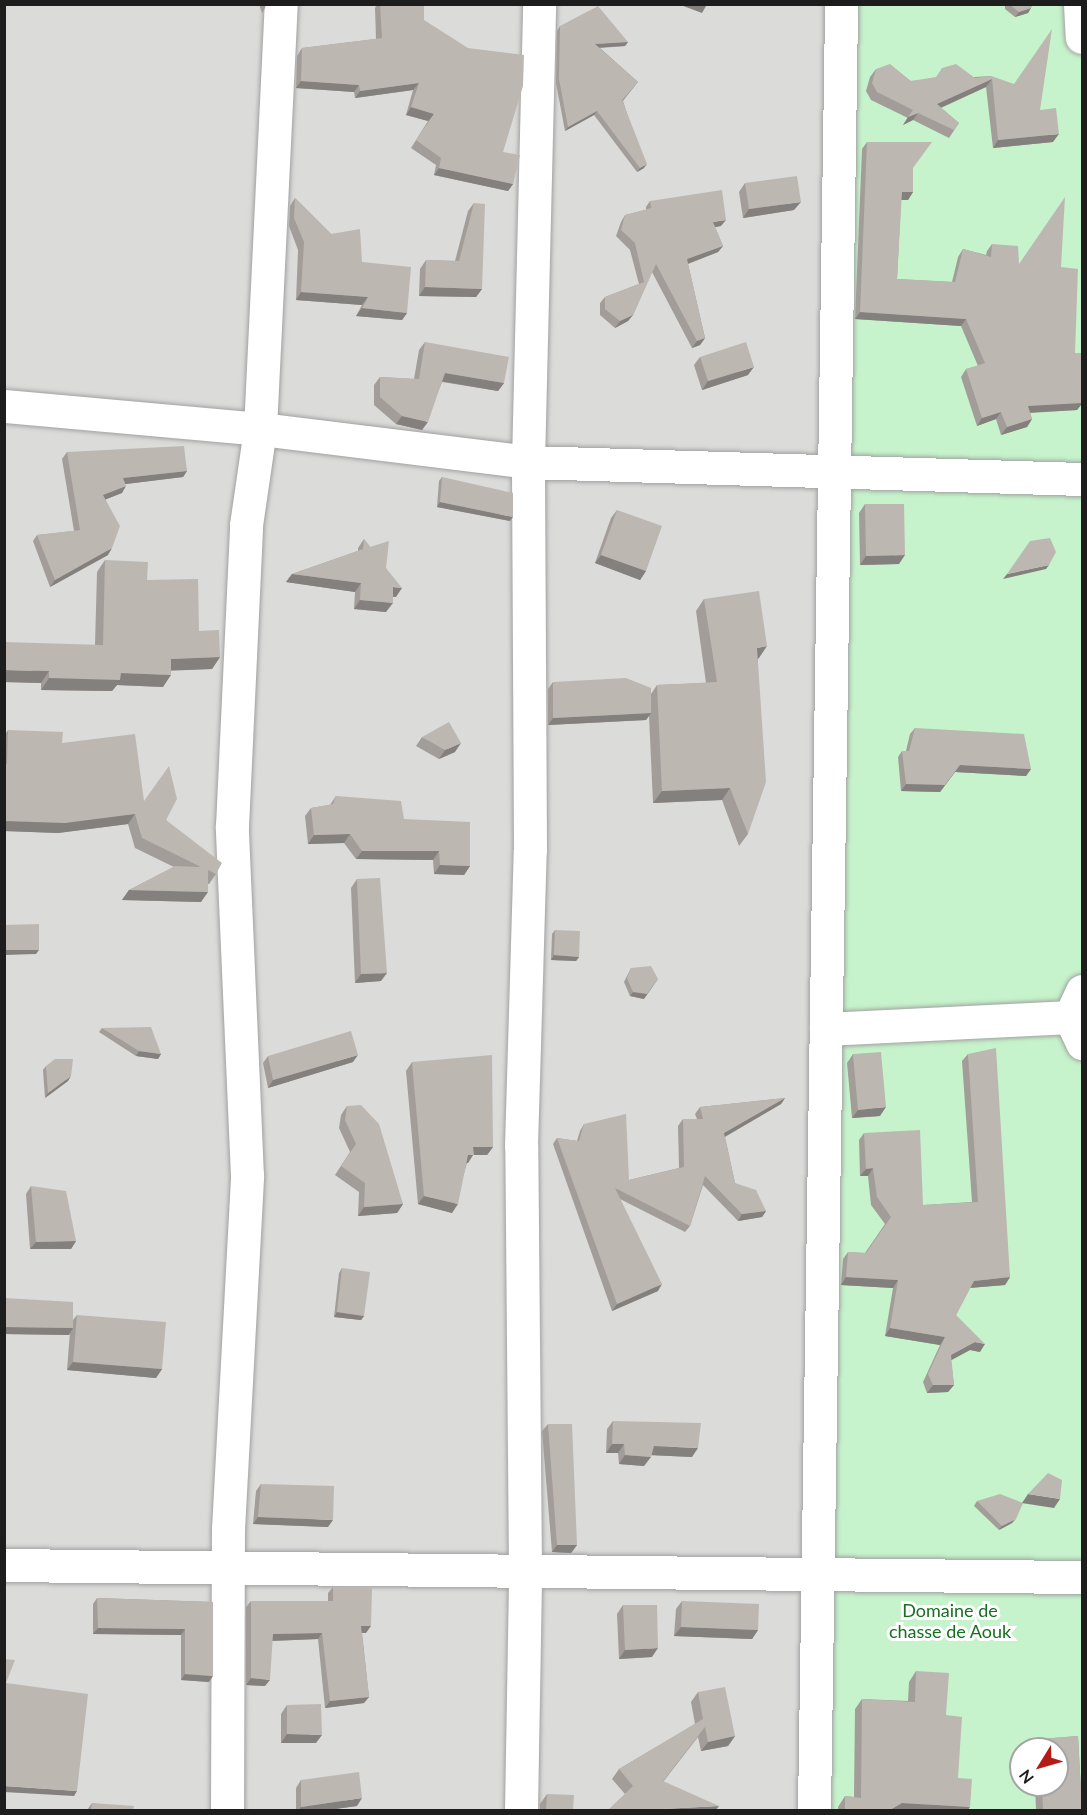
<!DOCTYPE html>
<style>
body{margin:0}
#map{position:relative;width:1087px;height:1815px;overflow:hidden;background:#edebe4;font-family:Lato,sans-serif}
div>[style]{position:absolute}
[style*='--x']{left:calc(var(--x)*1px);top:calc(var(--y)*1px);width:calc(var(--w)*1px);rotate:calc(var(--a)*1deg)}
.residential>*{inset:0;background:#dbdbda}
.park>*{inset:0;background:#c6f3cb}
.roads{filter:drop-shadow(0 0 2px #a1a1a1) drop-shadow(0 0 2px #a1a1a1)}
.minor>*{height:33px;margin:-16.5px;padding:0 16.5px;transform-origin:16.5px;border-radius:16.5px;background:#fff}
.wall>*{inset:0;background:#a39d99}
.shaded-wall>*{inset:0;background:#84807d}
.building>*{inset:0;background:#bdb7b2}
span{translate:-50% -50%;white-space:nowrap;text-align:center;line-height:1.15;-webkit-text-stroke:6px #fff;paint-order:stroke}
.park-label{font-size:18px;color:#176f21}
.frame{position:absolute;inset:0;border:6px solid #1d1d1d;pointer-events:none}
.north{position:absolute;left:1009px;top:1737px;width:60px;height:60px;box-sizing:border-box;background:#fff;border:2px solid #a5a5a5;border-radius:50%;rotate:233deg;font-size:16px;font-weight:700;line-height:24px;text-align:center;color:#1d1d1d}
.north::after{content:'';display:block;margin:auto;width:21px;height:27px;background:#b51a16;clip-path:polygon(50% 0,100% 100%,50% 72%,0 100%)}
</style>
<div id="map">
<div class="residential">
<i style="clip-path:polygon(evenodd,5px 5px,1082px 5px,1082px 1810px,5px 1810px,5px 5px,1021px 1749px,1057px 1749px,1057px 1785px,1021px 1785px,1021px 1749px)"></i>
</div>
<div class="park">
<i style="clip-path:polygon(evenodd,841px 5px,1082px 5px,1082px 1810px,813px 1810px,841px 5px,1021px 1749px,1057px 1749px,1057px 1785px,1021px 1785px,1021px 1749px)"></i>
</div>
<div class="roads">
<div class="minor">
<i style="--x:1080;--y:4;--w:33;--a:87"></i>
<i style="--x:4;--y:406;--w:257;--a:5.1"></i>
<i style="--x:260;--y:429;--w:270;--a:7"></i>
<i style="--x:528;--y:462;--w:554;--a:1.76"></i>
<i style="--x:1082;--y:991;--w:29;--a:115"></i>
<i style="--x:1070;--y:1017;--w:29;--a:65"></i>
<i style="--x:826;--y:1029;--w:244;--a:-2.8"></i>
<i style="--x:4;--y:1565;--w:1078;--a:0.64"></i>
<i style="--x:227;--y:1810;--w:281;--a:-89.8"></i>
<i style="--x:228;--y:1529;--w:354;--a:-86.9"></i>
<i style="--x:247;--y:1176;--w:350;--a:-92.5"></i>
<i style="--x:232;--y:826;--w:301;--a:-87.3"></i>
<i style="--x:246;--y:525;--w:97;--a:-81.7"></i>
<i style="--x:260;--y:429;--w:426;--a:-87.2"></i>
<i style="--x:521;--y:1810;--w:239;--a:-89"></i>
<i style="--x:525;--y:1571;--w:425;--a:-90.5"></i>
<i style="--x:521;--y:1146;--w:296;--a:-88.3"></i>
<i style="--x:530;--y:850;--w:388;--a:-90.3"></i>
<i style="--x:528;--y:462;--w:458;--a:-88.6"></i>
<i style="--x:814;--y:1810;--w:1806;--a:-89.14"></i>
</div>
</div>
<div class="wall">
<i style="clip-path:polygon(259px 4px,266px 4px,265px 8px,262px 13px)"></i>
<i style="clip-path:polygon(377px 4px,424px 4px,424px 20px,503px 152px,513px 184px,508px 191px,434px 175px,436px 165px,411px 148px,428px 121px,406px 115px,413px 90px,355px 98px,354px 92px,296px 88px,297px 56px,302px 48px,376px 39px,375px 8px)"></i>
<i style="clip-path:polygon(1005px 4px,1033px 4px,1028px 13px,1015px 17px,1005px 9px)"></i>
<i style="clip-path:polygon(560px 26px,628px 42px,625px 46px,600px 48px,638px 82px,623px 101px,644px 168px,637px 172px,594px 115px,565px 131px,556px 83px,557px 31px)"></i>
<i style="clip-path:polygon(876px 69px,911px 81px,991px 76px,1040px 110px,1053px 142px,993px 148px,986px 87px,941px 108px,959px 123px,949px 138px,913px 120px,903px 125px,908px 118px,871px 100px,866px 91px,870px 77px)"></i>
<i style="clip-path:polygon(867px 142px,913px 168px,913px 192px,908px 200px,901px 200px,897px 279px,952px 282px,958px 257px,963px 249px,986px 255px,987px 251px,992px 244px,1019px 264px,1061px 267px,1075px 353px,1082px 353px,1083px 405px,1081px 405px,1077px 410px,1030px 413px,1032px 419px,1027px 427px,1001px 435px,996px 419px,977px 426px,961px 377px,966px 369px,978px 366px,961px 326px,855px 319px,862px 149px)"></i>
<i style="clip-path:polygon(745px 183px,794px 210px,743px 218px,739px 192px)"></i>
<i style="clip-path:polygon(295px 198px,331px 234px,362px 262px,407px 313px,402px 320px,356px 316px,362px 305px,296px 300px,298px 250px,289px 226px,290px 206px)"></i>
<i style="clip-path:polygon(650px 201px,721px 226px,715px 227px,723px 246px,718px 252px,688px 264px,705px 338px,700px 345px,692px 348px,652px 272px,633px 315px,628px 321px,615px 328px,600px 315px,600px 303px,605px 297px,639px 284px,630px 250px,616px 236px,621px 222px,625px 215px,646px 210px,646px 207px)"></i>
<i style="clip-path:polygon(474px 203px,482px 289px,476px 297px,419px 296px,420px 269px,426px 260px,455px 261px,468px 211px)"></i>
<i style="clip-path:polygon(425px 342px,504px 383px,498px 391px,442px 382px,422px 430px,396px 424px,374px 405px,374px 385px,380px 377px,414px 379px,419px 350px)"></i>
<i style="clip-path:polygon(700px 357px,748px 375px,702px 390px,694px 365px)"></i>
<i style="clip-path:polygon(67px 452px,187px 471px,183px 477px,125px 484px,122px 493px,106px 499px,108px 555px,50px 587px,33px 541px,37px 535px,74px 531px,62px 459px)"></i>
<i style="clip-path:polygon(442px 477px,510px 521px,437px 507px,439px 481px)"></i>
<i style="clip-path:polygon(865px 504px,899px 564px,860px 565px,859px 513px)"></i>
<i style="clip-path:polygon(617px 510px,646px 571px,640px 580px,595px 563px,611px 518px)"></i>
<i style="clip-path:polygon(364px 539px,386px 568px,396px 597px,393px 597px,386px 612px,354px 609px,355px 592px,286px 582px,292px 574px,358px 551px,358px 548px)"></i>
<i style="clip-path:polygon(105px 560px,147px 580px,199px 631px,220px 657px,212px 669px,171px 670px,163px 687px,117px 685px,112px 691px,41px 690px,41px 683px,4px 682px,95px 645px,97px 572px)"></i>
<i style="clip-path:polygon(704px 599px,759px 658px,758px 659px,748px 834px,739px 846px,722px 800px,653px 803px,649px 716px,646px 720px,548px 725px,548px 689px,553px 682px,651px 694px,657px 685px,706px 683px,696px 611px)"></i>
<i style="clip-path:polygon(915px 728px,1031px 769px,1026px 776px,955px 772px,940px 792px,901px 791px,898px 757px,902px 751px,906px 751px,910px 734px)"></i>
<i style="clip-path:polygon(8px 730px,62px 743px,144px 801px,166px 820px,216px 874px,209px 884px,208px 884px,201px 902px,122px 900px,129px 890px,174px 867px,135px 848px,128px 824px,58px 833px,4px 831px,4px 736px)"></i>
<i style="clip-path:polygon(422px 737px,455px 752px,439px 759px,416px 746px)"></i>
<i style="clip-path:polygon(336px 796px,404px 819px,470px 866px,464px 875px,434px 874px,433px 860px,356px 859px,344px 843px,308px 844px,305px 816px,311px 808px,330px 805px)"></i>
<i style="clip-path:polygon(357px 879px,381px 981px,355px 983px,351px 888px)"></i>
<i style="clip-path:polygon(555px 930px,579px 957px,576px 961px,551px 960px,552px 934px)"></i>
<i style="clip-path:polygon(631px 968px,644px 999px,630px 996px,624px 982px)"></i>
<i style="clip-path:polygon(102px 1028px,161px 1054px,158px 1059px,136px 1056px,99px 1032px)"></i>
<i style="clip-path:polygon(853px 1054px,880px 1116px,852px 1118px,847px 1063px)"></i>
<i style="clip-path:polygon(968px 1054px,1010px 1277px,1005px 1285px,970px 1288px,956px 1315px,980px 1352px,970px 1350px,951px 1360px,954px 1385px,948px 1392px,927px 1393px,923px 1382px,940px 1345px,885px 1336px,893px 1288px,841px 1285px,843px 1259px,848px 1252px,865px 1253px,885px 1224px,871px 1205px,868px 1176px,860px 1176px,859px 1140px,864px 1133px,923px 1205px,972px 1202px,962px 1061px)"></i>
<i style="clip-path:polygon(268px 1056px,353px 1062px,268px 1088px,263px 1063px)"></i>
<i style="clip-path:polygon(412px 1062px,493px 1147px,487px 1155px,473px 1155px,468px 1163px,467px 1163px,452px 1213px,418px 1204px,406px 1071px)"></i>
<i style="clip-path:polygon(46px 1066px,68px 1081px,45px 1098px,43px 1070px)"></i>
<i style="clip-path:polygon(785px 1098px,781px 1104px,725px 1137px,735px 1183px,766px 1211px,762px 1217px,738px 1221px,703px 1185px,690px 1226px,685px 1232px,620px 1199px,658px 1291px,612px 1311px,553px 1144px,557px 1138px,577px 1141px,580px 1131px,584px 1124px,629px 1180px,679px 1168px,678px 1126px,683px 1119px,697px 1119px,695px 1114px,700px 1107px)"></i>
<i style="clip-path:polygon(347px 1106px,403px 1204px,397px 1213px,358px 1216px,359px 1192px,335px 1175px,350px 1152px,339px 1128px,341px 1115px)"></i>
<i style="clip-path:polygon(31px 1186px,76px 1241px,71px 1249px,30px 1249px,26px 1194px)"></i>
<i style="clip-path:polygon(342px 1268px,364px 1316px,361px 1320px,334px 1317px,339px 1273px)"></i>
<i style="clip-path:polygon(4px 1298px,73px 1320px,77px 1315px,162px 1369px,156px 1378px,67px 1370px,70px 1332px,69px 1335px,4px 1334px)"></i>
<i style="clip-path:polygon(613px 1421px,692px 1457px,651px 1455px,644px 1466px,619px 1464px,618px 1453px,606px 1453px,607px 1429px)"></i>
<i style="clip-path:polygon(548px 1424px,577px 1545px,571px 1553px,552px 1552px,542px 1431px)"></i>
<i style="clip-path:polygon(261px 1484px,328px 1527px,253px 1524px,256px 1491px)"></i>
<i style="clip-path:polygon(977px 1501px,1022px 1503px,1054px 1508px,1023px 1503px,1012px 1523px,999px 1530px,974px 1506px)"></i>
<i style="clip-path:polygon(333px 1587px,366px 1633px,362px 1633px,369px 1697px,364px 1703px,325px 1708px,318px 1639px,272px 1641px,265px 1686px,246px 1685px,246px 1607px,251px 1601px,328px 1601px,328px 1593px)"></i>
<i style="clip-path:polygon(97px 1598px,213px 1602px,209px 1682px,181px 1680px,181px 1635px,93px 1634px,93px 1604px)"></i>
<i style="clip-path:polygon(682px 1601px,758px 1630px,752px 1639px,674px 1636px,676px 1609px)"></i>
<i style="clip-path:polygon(623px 1605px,652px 1657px,619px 1659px,617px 1614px)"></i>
<i style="clip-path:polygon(916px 1671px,946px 1715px,958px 1778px,968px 1810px,838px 1810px,838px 1807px,845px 1796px,854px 1797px,855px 1709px,862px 1699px,908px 1701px,909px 1682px)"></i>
<i style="clip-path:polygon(698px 1692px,735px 1736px,728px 1746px,701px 1751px,698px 1737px,663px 1782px,625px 1794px,612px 1779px,619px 1769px,695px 1724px,691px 1702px)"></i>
<i style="clip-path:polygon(287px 1705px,316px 1743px,281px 1743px,281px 1714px)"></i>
<i style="clip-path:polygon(1078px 1736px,1082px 1810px,1036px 1810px,1035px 1785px,1057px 1785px,1057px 1749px,1033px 1749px,1033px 1747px,1040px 1739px)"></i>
<i style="clip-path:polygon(301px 1780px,357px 1806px,328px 1810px,296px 1810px,296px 1788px)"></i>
<i style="clip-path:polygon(547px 1794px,573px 1810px,540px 1810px,540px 1804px)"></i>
<i style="clip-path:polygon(92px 1803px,133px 1810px,87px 1810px)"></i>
</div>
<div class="shaded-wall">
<i style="clip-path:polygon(678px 4px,701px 4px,706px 6px,702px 13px)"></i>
<i style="clip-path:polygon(1031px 8px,1028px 13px,1015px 17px,1019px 12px)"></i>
<i style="clip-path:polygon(628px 42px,625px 46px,592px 48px,595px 44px)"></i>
<i style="clip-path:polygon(992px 79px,986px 87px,931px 112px,937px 104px)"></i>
<i style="clip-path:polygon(301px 81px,359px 85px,354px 92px,296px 88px)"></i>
<i style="clip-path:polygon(419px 83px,413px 90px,355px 98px,360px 91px)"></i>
<i style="clip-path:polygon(411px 107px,434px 114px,428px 121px,406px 115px)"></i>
<i style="clip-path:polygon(597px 111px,594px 115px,565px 131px,568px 127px)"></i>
<i style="clip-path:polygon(918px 113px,913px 120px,903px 125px,908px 117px)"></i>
<i style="clip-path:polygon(1059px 134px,1053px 142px,993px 148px,998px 140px)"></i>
<i style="clip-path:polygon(647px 164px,644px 168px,637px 172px,640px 168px)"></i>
<i style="clip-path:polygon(439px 168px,513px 184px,508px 191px,434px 175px)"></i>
<i style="clip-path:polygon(902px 192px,913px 192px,908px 200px,896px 200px)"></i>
<i style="clip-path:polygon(801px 202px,794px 210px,743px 218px,749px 209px)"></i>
<i style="clip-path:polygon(726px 220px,721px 226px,709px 228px,713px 222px)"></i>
<i style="clip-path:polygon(723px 246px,718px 252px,682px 266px,687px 259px)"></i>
<i style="clip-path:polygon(425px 287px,482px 289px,476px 297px,419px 296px)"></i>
<i style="clip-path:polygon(301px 292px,368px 297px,362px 305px,296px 300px)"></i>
<i style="clip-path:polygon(362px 308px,407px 313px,402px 320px,356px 316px)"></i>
<i style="clip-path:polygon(860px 312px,966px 319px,961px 326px,855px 319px)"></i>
<i style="clip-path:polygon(633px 315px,628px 321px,615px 328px,620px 321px)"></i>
<i style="clip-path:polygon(705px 338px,700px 345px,692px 348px,697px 341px)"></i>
<i style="clip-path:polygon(754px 367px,748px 375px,702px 390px,708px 381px)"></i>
<i style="clip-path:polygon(445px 373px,504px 383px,498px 391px,440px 381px)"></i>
<i style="clip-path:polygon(1082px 397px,1083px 405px,1081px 405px,1077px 410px,1022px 413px,1028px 406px)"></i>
<i style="clip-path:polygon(1001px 412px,996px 419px,977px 426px,982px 418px)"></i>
<i style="clip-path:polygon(402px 416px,428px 422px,422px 430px,396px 424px)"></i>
<i style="clip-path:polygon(1032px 419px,1027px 427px,1001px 435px,1007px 427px)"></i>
<i style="clip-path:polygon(187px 471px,183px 477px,118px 485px,123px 478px)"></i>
<i style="clip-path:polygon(126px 486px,122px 493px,99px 502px,103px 495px)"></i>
<i style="clip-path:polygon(440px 502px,513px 517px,510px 521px,437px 507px)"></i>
<i style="clip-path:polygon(112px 548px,108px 555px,50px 587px,55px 580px)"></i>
<i style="clip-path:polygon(601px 555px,646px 571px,640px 580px,595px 563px)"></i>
<i style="clip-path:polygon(905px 555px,899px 564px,860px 565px,866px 556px)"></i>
<i style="clip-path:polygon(1049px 565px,1046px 569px,1003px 579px,1007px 574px)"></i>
<i style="clip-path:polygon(292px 574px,361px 583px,355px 592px,286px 582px)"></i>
<i style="clip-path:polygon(393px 587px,402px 588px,396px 597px,387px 596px)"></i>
<i style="clip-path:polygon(360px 600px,393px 603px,386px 612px,354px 609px)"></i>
<i style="clip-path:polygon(767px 646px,759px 658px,748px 660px,757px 648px)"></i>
<i style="clip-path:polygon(220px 657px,212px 669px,163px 671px,171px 659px)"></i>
<i style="clip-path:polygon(4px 670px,49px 671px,41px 683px,4px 682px)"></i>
<i style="clip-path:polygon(121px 673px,171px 675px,163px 687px,117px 685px,112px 691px,41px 690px,49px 678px)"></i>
<i style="clip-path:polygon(651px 713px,646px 720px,548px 725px,553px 718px)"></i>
<i style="clip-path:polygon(461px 743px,455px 752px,439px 759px,445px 750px)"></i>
<i style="clip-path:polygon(960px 765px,1031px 769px,1026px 776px,955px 772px,940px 792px,901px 791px,906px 784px)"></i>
<i style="clip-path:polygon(730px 788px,722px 800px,653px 803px,662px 791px)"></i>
<i style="clip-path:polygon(135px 814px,128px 824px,58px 833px,4px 831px,4px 821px)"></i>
<i style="clip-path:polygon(350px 834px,344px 843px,308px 844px,314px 835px)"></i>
<i style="clip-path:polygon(362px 851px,439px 851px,433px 860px,356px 859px)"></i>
<i style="clip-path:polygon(440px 865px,470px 866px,464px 875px,434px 874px)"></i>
<i style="clip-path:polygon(129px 890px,208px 892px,201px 902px,122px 900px)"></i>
<i style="clip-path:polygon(4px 950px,39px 950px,36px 954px,4px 955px)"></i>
<i style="clip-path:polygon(554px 955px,579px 957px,576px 961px,551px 960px)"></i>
<i style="clip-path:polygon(387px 973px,381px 981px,355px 983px,361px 974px)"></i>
<i style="clip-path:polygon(658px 979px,644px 999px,630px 996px,633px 992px)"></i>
<i style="clip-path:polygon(139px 1051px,161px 1054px,158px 1059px,136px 1056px)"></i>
<i style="clip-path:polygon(358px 1055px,353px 1062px,268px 1088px,273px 1080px)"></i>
<i style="clip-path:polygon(71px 1076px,68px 1081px,45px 1098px,48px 1093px)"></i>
<i style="clip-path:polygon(785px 1098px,781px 1104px,719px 1140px,724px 1133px)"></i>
<i style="clip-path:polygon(886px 1107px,880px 1116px,852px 1118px,858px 1110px)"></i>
<i style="clip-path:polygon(473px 1147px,493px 1147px,487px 1155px,473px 1155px,468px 1163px,462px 1163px)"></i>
<i style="clip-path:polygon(873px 1168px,868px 1176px,860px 1176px,866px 1169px)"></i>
<i style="clip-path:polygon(424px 1196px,458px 1204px,452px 1213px,418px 1204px)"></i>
<i style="clip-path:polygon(403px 1204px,397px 1213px,358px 1216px,364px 1207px)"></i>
<i style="clip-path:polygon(766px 1211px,762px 1217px,738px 1221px,742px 1214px)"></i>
<i style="clip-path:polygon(76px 1241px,71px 1249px,30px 1249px,36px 1242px)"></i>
<i style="clip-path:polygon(846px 1277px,898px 1280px,893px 1288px,841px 1285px)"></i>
<i style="clip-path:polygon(1010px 1277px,1005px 1285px,968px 1288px,974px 1281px)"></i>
<i style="clip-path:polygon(662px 1284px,658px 1291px,612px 1311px,617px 1304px)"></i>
<i style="clip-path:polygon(337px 1312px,364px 1316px,361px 1320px,334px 1317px)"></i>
<i style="clip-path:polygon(4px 1327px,73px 1328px,69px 1335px,4px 1334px)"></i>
<i style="clip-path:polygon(890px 1328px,945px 1337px,940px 1345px,885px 1336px)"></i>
<i style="clip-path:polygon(975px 1342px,985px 1344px,980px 1352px,970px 1350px,946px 1363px,951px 1355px)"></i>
<i style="clip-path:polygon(73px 1362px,162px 1369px,156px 1378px,67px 1370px)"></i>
<i style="clip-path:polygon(933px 1385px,954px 1385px,948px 1392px,927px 1393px)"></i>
<i style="clip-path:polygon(612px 1444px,624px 1444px,618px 1453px,606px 1453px)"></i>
<i style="clip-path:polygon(654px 1446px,698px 1448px,692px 1457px,648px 1455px)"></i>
<i style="clip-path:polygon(625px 1455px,651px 1457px,644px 1466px,619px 1464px)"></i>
<i style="clip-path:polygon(1028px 1494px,1060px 1499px,1054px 1508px,1022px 1503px)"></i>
<i style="clip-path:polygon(258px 1517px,333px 1520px,328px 1527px,253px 1524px)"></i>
<i style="clip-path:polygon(1016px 1519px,1012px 1523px,999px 1530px,1002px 1526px)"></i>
<i style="clip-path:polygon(557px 1545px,577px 1545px,571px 1553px,552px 1552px)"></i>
<i style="clip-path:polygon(361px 1626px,371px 1626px,366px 1633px,356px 1633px)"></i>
<i style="clip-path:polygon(681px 1627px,758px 1630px,752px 1639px,674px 1636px)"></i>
<i style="clip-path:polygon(98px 1628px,185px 1629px,181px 1635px,93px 1634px)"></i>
<i style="clip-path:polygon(322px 1633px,318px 1639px,268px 1641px,273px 1634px)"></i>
<i style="clip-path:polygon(658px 1648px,652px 1657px,619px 1659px,625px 1650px)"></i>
<i style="clip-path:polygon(185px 1674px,213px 1676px,209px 1682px,181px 1680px)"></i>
<i style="clip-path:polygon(251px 1678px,270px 1680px,265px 1686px,246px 1685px)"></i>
<i style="clip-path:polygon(369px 1697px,364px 1703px,325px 1708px,330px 1701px)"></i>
<i style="clip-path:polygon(287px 1734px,322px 1735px,316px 1743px,281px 1743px)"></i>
<i style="clip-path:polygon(735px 1736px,728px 1746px,701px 1751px,708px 1742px)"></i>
<i style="clip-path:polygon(4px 1786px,77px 1791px,74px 1796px,4px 1792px)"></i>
<i style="clip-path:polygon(362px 1798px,357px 1806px,328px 1810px,299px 1810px,301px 1807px)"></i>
<i style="clip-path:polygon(902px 1803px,970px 1807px,968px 1810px,890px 1810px)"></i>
<i style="clip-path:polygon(719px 1806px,716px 1810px,644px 1810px)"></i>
</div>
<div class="building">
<i style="clip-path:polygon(380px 4px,424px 4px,424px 20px,468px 48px,524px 55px,523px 86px,503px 152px,520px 155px,513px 184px,439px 168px,441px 158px,416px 140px,434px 114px,411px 107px,419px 83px,360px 91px,359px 85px,301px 81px,302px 48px,382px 38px)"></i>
<i style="clip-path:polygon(1009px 4px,1033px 4px,1031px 8px,1019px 12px)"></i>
<i style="clip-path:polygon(598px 6px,628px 42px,595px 44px,638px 82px,622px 100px,647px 164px,640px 168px,597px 111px,568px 127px,559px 79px,560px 26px)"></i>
<i style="clip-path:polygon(1052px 29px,1040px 110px,1056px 108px,1059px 134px,998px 140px,992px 79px,937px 104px,959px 123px,954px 130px,918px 113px,908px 117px,913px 110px,877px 92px,872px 83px,876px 69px,890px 64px,911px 81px,936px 77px,942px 68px,956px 64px,975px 78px,991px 76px,1014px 84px)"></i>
<i style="clip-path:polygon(867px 142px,932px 142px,913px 168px,913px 192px,902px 192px,897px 279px,955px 282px,963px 249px,991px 257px,992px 244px,1018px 246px,1019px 264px,1065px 197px,1061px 267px,1078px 269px,1075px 353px,1082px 353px,1082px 403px,1028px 406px,1032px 419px,1007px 427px,1001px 412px,982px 418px,966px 369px,985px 363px,966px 319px,860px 312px)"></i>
<i style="clip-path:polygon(797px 176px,801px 202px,749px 209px,745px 183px)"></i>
<i style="clip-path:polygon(722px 190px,726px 220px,713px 222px,723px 246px,687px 259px,705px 338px,697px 341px,656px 264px,633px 315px,620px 321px,605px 309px,605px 297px,644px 282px,635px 243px,621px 230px,625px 215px,651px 208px,650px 201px)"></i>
<i style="clip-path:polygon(295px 198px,331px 234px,360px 229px,362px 262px,411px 267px,407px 313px,362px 308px,368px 297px,301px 292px,304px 242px,294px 218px)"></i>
<i style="clip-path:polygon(474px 203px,485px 204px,482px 289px,425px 287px,426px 260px,459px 261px)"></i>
<i style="clip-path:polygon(425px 342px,509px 357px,504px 383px,445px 373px,428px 422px,402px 416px,380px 397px,380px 377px,419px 379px)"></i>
<i style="clip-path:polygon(746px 342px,754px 367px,708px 381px,700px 357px)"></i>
<i style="clip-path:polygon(184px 446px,187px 471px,123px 478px,126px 486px,103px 495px,120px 526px,112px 548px,55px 580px,37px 535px,80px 530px,67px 452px)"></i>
<i style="clip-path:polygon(442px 477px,513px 493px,513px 517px,440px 502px)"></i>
<i style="clip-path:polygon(865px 504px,904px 504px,905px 555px,866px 556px)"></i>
<i style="clip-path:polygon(617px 510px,662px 526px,646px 571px,601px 555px)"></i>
<i style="clip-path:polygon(1050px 538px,1056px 552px,1049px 565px,1007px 574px,1030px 541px)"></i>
<i style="clip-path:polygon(364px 539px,370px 547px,389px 541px,386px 568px,402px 588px,393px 587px,393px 603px,360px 600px,361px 583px,292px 574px,363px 549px)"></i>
<i style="clip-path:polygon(105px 560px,148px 562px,147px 580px,198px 579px,199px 631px,219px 630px,220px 657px,171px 659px,171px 675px,121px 673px,120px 680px,49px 678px,49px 671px,4px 670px,4px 642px,103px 645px)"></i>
<i style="clip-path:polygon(759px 591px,767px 646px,757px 648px,766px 782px,748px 834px,730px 788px,662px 791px,657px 685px,717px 682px,704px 599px)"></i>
<i style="clip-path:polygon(626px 678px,651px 688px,651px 713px,553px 718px,553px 682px)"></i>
<i style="clip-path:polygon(449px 722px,461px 743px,445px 750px,422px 737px)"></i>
<i style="clip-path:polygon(915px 728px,1024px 734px,1031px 769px,960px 765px,945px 785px,906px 784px,902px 751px,909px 751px)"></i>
<i style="clip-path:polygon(8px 730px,63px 732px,62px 743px,135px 734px,144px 801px,169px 766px,177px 799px,166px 820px,222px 863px,216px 874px,208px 870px,208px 892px,129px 890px,175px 866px,201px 867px,142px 838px,135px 814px,65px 823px,4px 821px,4px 764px,7px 764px)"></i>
<i style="clip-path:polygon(336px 796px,401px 801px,404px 819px,470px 822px,470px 866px,440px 865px,439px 851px,362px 851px,350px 834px,314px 835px,311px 808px,333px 804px)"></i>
<i style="clip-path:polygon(380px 878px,387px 973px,361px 974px,357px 879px)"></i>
<i style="clip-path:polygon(39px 924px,39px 950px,4px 950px,4px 925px)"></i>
<i style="clip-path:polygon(555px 930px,580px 931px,579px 957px,554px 955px)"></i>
<i style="clip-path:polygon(651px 966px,658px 979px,647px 994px,633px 992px,627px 978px,631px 968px)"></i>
<i style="clip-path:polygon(151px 1027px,161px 1054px,139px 1051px,102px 1028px)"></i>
<i style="clip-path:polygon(351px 1031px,358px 1055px,273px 1080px,268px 1056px)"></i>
<i style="clip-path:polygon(996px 1048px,1010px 1277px,974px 1281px,956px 1315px,985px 1344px,975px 1342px,951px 1355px,954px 1385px,933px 1385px,928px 1374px,945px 1337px,890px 1328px,898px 1280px,846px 1277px,848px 1252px,866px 1253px,891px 1217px,877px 1197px,873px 1168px,866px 1169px,864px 1133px,920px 1130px,923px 1205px,978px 1202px,968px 1054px)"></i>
<i style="clip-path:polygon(881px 1052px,886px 1107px,858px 1110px,853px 1054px)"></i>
<i style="clip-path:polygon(492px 1055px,493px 1147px,473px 1147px,474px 1155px,468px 1155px,458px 1204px,424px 1196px,412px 1062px)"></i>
<i style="clip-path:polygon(55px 1059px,73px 1059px,71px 1076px,48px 1093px,46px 1066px)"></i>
<i style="clip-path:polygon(785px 1098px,724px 1133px,735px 1183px,756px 1190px,766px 1211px,742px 1214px,705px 1176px,690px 1226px,615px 1188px,662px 1284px,617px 1304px,557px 1138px,579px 1141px,584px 1124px,626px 1114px,629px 1180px,684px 1167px,683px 1119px,703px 1119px,700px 1107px)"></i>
<i style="clip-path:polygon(361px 1105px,379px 1124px,403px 1204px,364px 1207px,365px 1183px,341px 1166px,356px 1144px,345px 1120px,347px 1106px)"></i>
<i style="clip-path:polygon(31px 1186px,66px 1191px,76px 1241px,36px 1242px)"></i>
<i style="clip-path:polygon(342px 1268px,370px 1272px,364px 1316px,337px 1312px)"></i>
<i style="clip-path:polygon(4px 1298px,73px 1302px,73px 1328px,4px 1327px)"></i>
<i style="clip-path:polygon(77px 1315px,166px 1322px,162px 1369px,73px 1362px)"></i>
<i style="clip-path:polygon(613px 1421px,701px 1423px,698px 1448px,654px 1446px,651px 1457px,625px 1455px,624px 1444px,612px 1444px)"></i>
<i style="clip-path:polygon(548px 1424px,572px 1424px,577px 1545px,557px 1545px)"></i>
<i style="clip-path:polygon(1048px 1473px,1062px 1480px,1060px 1499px,1028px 1494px)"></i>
<i style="clip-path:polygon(261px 1484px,334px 1486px,333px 1520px,258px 1517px)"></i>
<i style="clip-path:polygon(1000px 1494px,1023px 1503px,1016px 1519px,1002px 1526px,977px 1501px)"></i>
<i style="clip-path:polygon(333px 1587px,372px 1588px,371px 1626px,361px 1626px,369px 1697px,330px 1701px,322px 1633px,273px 1634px,270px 1680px,251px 1678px,251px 1601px,333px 1601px)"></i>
<i style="clip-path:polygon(97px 1598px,213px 1602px,213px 1676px,185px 1674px,185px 1629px,98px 1628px)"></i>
<i style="clip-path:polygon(682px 1601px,759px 1604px,758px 1630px,681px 1627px)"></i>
<i style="clip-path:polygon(623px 1605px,657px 1605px,658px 1648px,625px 1650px)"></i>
<i style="clip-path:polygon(4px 1659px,15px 1660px,6px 1683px,88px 1694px,77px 1791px,4px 1786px)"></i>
<i style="clip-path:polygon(916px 1671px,949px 1673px,946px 1715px,962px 1717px,958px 1778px,972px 1779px,970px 1807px,902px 1803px,890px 1810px,845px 1810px,845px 1796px,861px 1798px,862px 1699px,915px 1702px)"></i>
<i style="clip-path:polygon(725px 1687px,735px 1736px,708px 1742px,705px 1727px,663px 1781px,719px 1806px,644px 1810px,608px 1810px,633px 1786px,619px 1769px,703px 1719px,698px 1692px)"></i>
<i style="clip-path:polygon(321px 1704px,322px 1735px,287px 1734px,287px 1705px)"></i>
<i style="clip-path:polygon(1078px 1736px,1082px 1810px,1043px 1810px,1042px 1785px,1057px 1785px,1057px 1749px,1040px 1749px,1040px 1739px)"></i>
<i style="clip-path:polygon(359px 1772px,362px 1798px,301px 1807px,301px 1780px)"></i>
<i style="clip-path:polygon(547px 1794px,574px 1795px,573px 1810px,546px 1810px)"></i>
<i style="clip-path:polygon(92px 1803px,134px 1806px,133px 1810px,91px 1810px)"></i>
</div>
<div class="park-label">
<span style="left:950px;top:1621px">Domaine de<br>chasse de Aouk</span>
</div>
<div class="frame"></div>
<div class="north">N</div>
</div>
